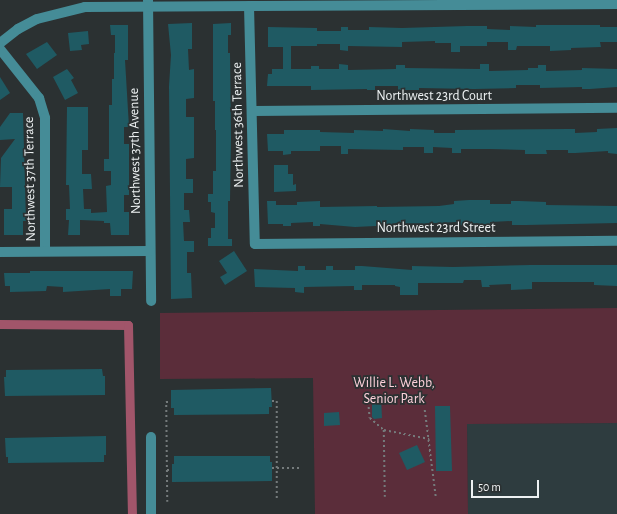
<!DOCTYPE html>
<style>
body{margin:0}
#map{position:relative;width:617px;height:514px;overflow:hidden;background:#2b3132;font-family:"Alegreya Sans",sans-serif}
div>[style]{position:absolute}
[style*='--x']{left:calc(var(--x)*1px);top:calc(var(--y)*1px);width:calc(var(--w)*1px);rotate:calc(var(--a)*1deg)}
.built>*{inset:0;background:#2e3c3f}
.green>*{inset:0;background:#5b2d3a}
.canal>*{height:9px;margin:-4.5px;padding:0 4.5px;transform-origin:4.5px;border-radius:4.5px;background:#a1556a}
.building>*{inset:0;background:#1f5a63}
.path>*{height:1.5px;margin-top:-0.75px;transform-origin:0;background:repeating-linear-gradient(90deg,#757b7c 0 2px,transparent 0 5px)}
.minor>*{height:10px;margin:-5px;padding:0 5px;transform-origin:5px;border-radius:5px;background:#458c97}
span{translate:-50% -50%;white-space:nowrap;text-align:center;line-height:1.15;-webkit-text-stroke:3.5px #2b3132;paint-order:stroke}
.street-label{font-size:14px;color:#edf1f2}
.park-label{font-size:14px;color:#fdd0da}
.scale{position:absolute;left:471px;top:480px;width:68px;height:18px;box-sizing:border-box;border:2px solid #edf1f2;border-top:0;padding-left:5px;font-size:12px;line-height:14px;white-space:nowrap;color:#edf1f2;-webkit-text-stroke:3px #2b3132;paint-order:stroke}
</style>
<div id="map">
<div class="built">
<i style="clip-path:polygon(617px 423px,617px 514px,468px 514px,467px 424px)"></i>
</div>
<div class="green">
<i style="clip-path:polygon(617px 308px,617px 423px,467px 424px,468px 514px,315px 514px,313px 378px,160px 379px,160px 313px)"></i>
</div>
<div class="canal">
<i style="--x:0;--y:324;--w:128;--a:0.4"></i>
<i style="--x:128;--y:325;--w:189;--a:88.8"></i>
</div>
<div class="building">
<i style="clip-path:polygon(192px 23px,192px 49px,188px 49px,189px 70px,194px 69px,194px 98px,186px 99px,186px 117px,194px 117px,194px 158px,186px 159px,186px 179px,193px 179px,193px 193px,184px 193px,184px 210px,189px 210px,190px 222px,183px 222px,184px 241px,194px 241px,194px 252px,187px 252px,187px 273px,191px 273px,192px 298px,171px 299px,169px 86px,171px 55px,168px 24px)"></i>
<i style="clip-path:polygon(231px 23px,231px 35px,228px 35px,228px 53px,230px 53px,231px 138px,230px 201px,228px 201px,228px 239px,232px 239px,232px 246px,208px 246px,208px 238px,211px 238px,211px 228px,215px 228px,215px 213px,211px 212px,211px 202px,208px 202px,208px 194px,213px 194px,213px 171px,216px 171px,216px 130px,215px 130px,215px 101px,213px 101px,213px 24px)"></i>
<i style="clip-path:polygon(110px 25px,128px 25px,128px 60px,125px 60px,129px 127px,124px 127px,124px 144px,129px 144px,129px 195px,124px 195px,124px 212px,129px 212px,129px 235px,111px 235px,110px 223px,104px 223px,104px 221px,80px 220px,80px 235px,68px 235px,69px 220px,66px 220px,66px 209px,70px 209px,69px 185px,66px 185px,67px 107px,88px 107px,88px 150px,82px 150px,82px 174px,91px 174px,92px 189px,83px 189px,84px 209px,91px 209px,91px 213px,107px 212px,106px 186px,111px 185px,111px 171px,104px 171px,104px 159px,109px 159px,109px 105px,112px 105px,112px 79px,114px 79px,114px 53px,115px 53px,115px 35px,111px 35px)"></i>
<i style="clip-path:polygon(536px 25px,600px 25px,600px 27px,617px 27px,617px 42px,600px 42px,601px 47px,571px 48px,571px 50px,550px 51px,550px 46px,517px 46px,516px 50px,508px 50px,508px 42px,487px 42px,487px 46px,460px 46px,460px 52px,451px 52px,451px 43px,435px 43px,435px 41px,402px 42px,402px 47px,348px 46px,348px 51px,340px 50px,340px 44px,317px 44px,317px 46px,291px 46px,291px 69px,311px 69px,311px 66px,319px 66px,319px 69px,339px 69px,339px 64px,348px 65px,348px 70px,396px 69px,396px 65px,405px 65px,405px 68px,480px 69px,480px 64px,489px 64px,489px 71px,528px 70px,528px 68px,538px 68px,538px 65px,546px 65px,546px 71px,582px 70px,582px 68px,617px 69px,617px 87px,590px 89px,582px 89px,582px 87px,540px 88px,540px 85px,516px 85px,516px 88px,474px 89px,419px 88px,419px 90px,398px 90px,398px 86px,375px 86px,375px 90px,367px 90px,367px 89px,311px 90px,311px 86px,267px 86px,268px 74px,272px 74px,272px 69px,283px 69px,283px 47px,268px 47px,268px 27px,317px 28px,317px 31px,341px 31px,341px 27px,348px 27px,348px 30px,369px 30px,369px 27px,402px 28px,467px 26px,487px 26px,487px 29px,510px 30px,510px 26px,536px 27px)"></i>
<i style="clip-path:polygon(88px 31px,89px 44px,81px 45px,82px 50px,70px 51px,68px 33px)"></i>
<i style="clip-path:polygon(47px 42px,57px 55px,37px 69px,26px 54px)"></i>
<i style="clip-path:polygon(67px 69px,74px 78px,71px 80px,78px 93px,65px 100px,53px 77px)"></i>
<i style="clip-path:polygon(0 77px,10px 93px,0 100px)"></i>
<i style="clip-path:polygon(10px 113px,23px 113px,26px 221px,23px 221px,23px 235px,4px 235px,4px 209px,12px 209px,12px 187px,0 187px,1px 158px,15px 139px,0 140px,0 127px)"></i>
<i style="clip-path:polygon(617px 128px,617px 154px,608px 153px,608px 151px,575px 153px,568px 153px,568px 150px,546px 150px,547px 154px,525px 154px,525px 150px,490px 149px,461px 149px,461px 153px,452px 153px,452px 148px,433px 147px,433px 153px,424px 153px,424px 147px,403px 147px,403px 150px,348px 149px,348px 154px,341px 154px,341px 146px,320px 146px,320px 151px,291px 151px,291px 154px,283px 155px,283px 151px,268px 151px,267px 134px,284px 134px,284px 130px,320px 130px,320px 132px,354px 133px,354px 130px,383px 131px,383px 129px,410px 131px,410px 129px,434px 130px,434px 133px,455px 133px,455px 130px,568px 129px,575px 129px,575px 133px,597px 132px,597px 129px)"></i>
<i style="clip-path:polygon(274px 165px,288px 165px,288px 174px,293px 174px,293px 185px,296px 184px,296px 191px,274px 192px)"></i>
<i style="clip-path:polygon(469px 200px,490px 200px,490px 204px,511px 204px,511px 201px,519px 201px,546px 202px,546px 205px,617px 206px,617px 223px,526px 225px,512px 225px,512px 221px,490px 222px,490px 224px,479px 224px,479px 226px,456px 225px,456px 222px,355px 227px,320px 224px,320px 226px,313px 226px,313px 222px,291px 223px,291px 226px,283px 226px,283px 224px,268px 224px,267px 201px,276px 201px,276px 205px,297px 205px,297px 202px,320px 201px,320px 207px,377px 206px,377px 207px,439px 206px,454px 204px,454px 201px)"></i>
<i style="clip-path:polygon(234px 251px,247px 271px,225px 285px,220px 277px,227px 273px,219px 261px)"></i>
<i style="clip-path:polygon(531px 265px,617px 265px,617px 286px,594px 285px,594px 282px,532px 282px,532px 289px,511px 290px,511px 284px,489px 285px,490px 287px,482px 287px,481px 280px,464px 280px,463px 283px,418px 283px,418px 295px,400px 295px,400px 287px,395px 286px,395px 285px,362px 285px,362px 290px,354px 290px,354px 286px,304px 287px,304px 293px,295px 292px,295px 288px,255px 287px,254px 269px,298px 271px,298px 266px,305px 266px,305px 270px,326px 270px,326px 266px,333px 266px,333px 270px,355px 270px,355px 266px,362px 266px,412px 270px,412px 266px,453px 267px)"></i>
<i style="clip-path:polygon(30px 271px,133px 271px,132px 289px,121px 289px,121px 296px,110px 296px,110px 289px,63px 292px,63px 287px,47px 286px,46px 291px,10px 292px,10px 286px,5px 286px,4px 273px,30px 273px)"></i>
<i style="clip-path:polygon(102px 369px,103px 376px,105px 376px,105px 395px,5px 396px,4px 377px,6px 377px,6px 370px)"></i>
<i style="clip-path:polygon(271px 388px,272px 407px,269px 407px,269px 414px,174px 415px,174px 408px,171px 408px,171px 390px)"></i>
<i style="clip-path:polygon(372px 397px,381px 397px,382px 418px,374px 419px,372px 417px)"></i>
<i style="clip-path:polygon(435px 406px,450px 406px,452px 471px,436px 471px)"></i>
<i style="clip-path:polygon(339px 412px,340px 425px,324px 426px,324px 413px)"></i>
<i style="clip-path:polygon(106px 436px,106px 455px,104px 455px,104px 462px,8px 463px,8px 457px,6px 457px,5px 438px)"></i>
<i style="clip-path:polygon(417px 445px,425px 462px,407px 470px,399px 453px)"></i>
<i style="clip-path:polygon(174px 456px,270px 456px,270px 462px,272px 462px,272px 481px,172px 482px,172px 464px,174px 464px)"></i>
</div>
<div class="path">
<i style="--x:366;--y:397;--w:2;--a:0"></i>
<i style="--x:368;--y:397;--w:21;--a:85"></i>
<i style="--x:370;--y:418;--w:18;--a:41"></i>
<i style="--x:384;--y:430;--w:46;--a:11.3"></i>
<i style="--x:272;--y:401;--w:5;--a:0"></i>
<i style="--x:277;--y:401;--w:100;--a:90"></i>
<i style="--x:425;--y:410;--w:88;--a:82.8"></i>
<i style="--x:384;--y:430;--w:67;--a:89.1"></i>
<i style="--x:272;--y:468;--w:28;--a:0"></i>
<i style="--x:167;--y:470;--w:5;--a:0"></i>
<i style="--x:167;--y:502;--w:100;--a:-90.6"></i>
<i style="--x:166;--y:402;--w:5;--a:0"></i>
</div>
<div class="minor">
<i style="--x:148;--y:0;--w:301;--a:89.4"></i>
<i style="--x:249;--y:6;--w:238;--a:88.6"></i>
<i style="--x:255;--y:244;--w:362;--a:-0.5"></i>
<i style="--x:0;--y:43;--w:23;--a:-38"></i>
<i style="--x:18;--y:29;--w:21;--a:-28"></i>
<i style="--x:37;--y:19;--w:49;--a:-14"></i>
<i style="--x:85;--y:7;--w:532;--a:-0.32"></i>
<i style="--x:0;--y:49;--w:63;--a:51.5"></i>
<i style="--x:39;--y:98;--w:21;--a:73"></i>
<i style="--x:45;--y:118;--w:133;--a:90"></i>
<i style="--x:252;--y:111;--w:365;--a:-0.5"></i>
<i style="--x:0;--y:252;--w:150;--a:-0.4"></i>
<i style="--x:151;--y:437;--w:77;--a:90"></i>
</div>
<div class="street-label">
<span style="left:434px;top:96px">Northwest 23rd Court</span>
<span style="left:238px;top:125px;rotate:-91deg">Northwest 36th Terrace</span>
<span style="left:135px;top:151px;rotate:-91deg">Northwest 37th Avenue</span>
<span style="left:30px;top:179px;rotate:-91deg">Northwest 37th Terrace</span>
<span style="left:436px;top:228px">Northwest 23rd Street</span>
</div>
<div class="park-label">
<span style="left:394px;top:391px">Willie L. Webb,<br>Senior Park</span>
</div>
<div class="scale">50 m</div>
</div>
